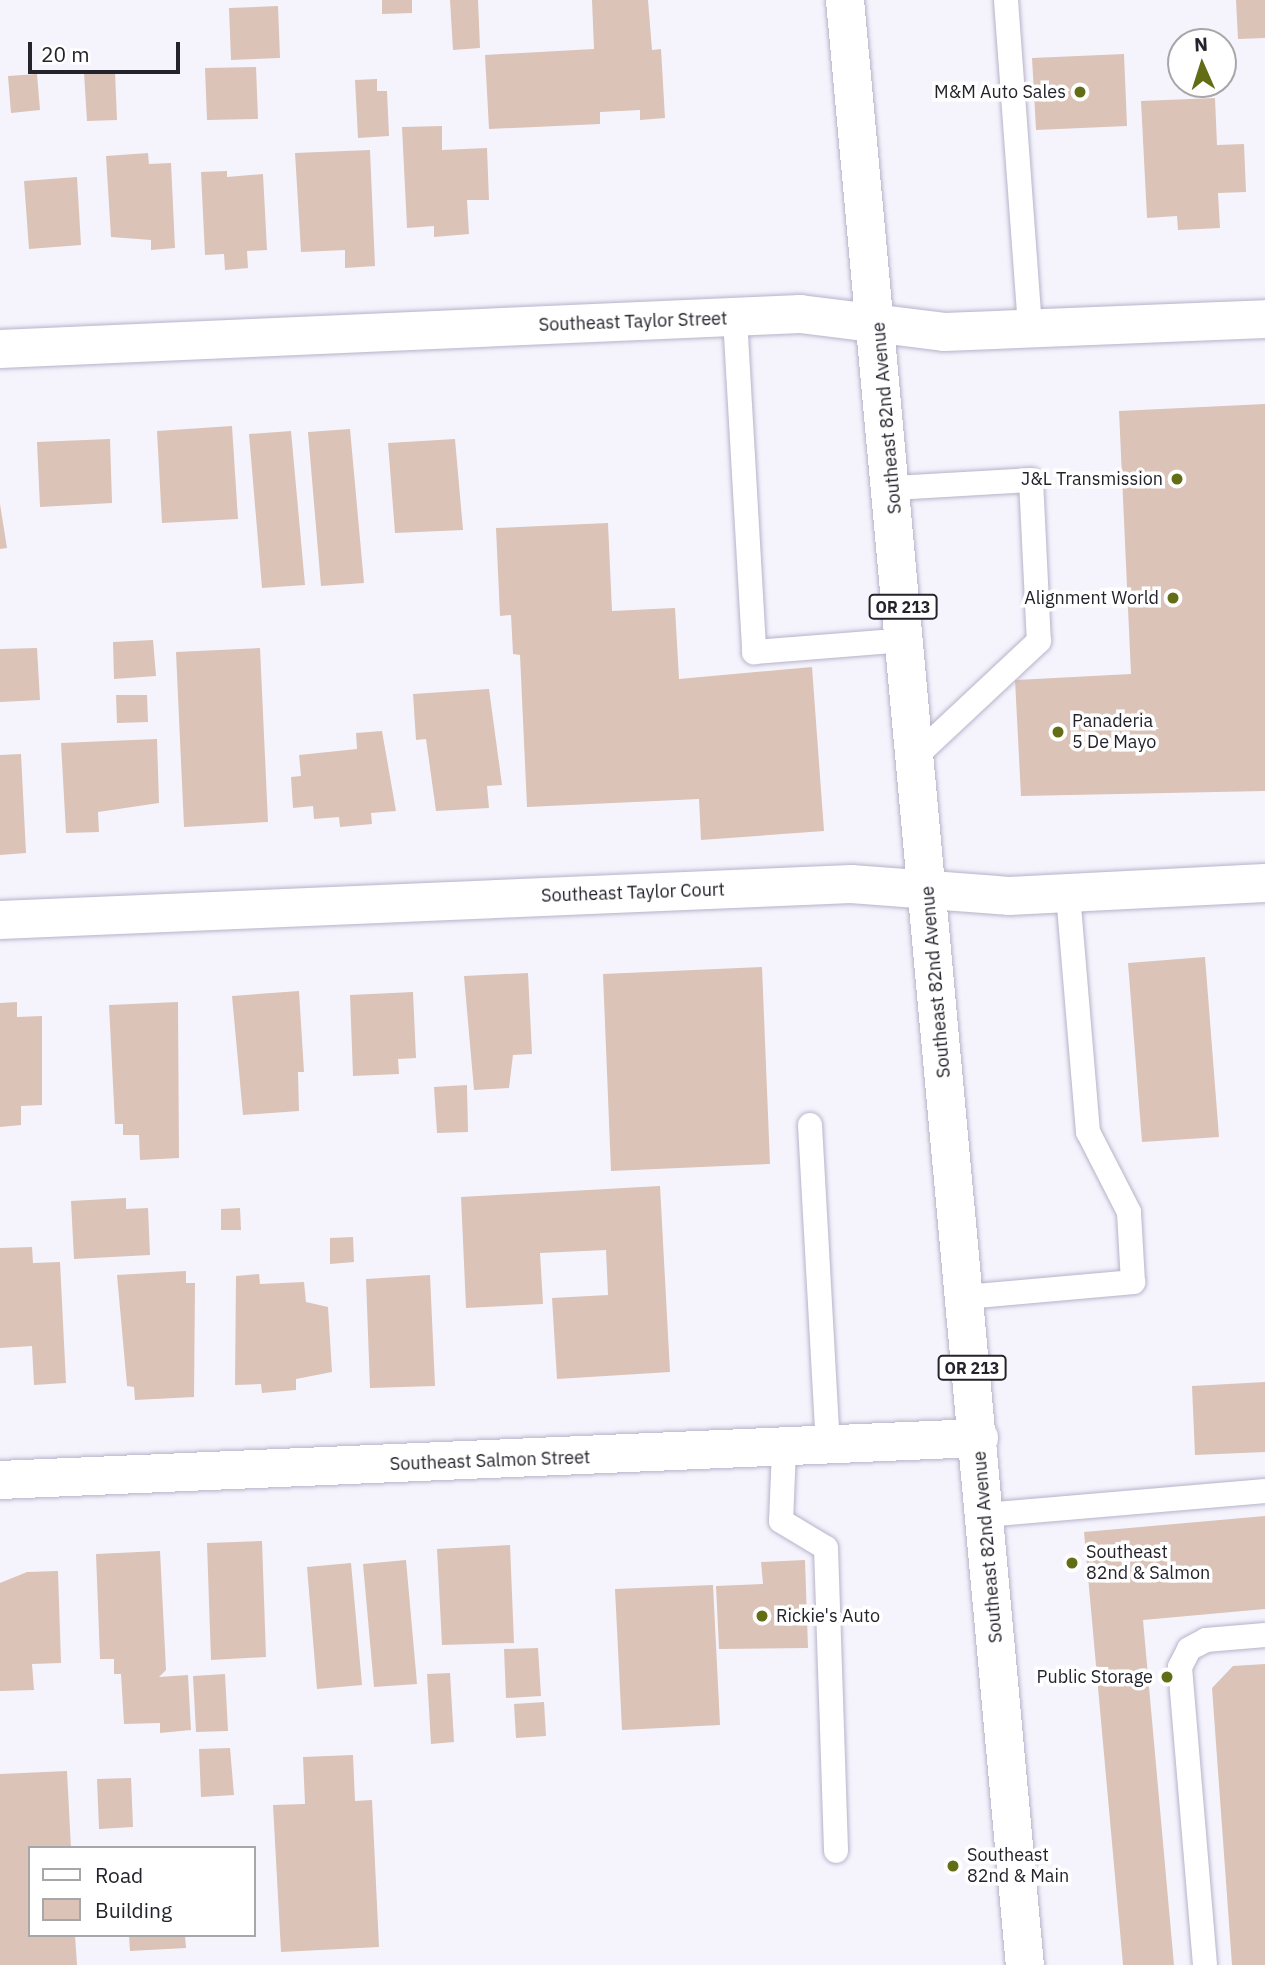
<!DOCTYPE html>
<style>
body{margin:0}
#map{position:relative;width:1265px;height:1965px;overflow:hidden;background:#f5f4fd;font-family:"IBM Plex Sans",sans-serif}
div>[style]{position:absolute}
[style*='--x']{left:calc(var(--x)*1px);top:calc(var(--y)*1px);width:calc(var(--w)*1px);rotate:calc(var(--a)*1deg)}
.building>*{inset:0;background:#dbc3b8}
.roads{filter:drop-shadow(0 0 2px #b6b3c9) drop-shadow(0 0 2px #b6b3c9)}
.service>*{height:24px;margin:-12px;padding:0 12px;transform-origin:12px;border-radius:12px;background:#fff}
.minor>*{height:38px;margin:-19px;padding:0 19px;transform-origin:19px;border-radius:19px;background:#fff}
.primary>*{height:38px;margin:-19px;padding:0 19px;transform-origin:19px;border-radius:19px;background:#fff}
.dots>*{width:19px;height:19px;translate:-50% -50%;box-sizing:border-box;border:4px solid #fff;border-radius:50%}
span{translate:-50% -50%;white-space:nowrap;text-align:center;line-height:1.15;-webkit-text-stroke:7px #fff;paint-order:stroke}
.shield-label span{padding:2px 5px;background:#fff;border:2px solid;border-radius:5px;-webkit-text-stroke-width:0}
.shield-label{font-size:16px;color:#24232b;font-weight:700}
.poi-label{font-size:18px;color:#24232b}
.right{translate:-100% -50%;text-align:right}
.left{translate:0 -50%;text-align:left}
.street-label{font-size:18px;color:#24232b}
.legend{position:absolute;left:28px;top:1846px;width:228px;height:91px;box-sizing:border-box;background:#fff;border:2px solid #a7a7aa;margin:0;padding:9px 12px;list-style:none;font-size:21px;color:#24232b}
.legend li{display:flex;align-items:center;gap:14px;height:35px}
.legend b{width:35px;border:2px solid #a7a7aa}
.north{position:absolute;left:1167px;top:28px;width:70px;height:70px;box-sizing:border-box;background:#fff;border:2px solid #a7a7aa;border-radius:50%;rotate:357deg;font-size:19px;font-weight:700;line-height:28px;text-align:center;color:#24232b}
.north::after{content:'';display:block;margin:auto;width:24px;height:32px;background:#626d15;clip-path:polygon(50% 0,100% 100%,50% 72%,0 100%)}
.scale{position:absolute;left:28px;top:42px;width:152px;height:32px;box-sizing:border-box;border:4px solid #24232b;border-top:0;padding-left:9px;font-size:21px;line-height:24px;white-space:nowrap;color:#24232b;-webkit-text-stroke:5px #fff;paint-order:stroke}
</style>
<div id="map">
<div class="building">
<i style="clip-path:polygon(382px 0,412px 0,412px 13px,382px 14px)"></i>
<i style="clip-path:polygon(450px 0,478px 0,480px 48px,453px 50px)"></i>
<i style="clip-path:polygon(592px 0,648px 0,652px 50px,661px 49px,665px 118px,640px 120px,640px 110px,600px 112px,600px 124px,489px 129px,485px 55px,594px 49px)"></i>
<i style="clip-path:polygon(1236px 0,1265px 0,1265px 38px,1238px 39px)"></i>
<i style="clip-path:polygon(278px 6px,280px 58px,231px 60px,229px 8px)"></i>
<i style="clip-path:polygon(1124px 54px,1127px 126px,1036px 130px,1032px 58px)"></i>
<i style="clip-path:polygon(256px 67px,258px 119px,207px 120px,205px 68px)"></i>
<i style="clip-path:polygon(115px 71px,117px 120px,87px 121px,84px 73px)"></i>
<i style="clip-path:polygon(37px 74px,40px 110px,11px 113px,8px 76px)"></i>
<i style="clip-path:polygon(377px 79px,377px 91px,387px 91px,389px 136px,358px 138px,355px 80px)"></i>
<i style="clip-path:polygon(1215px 98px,1217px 145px,1244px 144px,1246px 192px,1218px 193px,1220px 228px,1178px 230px,1177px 216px,1147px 218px,1141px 101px)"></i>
<i style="clip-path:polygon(442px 126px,442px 150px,487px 148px,489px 200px,467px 200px,469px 234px,434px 237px,434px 226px,407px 228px,402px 127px)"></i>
<i style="clip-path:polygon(370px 150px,375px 266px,345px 268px,345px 250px,301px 252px,295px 153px)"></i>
<i style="clip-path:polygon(148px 153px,149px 164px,171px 163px,175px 248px,151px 250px,151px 240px,111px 237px,106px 156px)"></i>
<i style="clip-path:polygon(227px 171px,227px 177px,263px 174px,267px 250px,247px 251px,248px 268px,225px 270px,224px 254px,205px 255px,201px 172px)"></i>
<i style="clip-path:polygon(77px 177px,81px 245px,29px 249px,24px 181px)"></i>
<i style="clip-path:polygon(1265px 404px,1265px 791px,1021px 796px,1015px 680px,1131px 674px,1119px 411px)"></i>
<i style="clip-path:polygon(232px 426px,238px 519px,162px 523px,157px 431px)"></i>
<i style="clip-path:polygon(350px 429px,364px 583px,321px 586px,308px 432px)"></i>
<i style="clip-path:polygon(291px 431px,305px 585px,262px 588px,249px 434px)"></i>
<i style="clip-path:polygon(110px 439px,112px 503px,40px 507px,37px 442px)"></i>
<i style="clip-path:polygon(455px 439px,463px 530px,395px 533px,388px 443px)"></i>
<i style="clip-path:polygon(0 504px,7px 548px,0 549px)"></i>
<i style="clip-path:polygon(608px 523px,612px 611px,675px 608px,679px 679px,812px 667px,824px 831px,701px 840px,699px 799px,527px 807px,520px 655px,513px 654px,511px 615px,500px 616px,496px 528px)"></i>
<i style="clip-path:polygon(153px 640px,156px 676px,114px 679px,113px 642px)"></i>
<i style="clip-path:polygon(37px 648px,40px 700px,0 702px,0 649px)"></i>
<i style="clip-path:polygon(260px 648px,268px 822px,184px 827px,176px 652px)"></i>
<i style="clip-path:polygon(489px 689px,502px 785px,487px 786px,489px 808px,436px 811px,426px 739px,416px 740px,413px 694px)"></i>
<i style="clip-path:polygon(116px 695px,147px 695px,148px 722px,117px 723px)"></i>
<i style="clip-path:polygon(382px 731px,396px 811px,371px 813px,372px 824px,340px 827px,339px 817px,314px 819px,313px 806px,293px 808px,291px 777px,301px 776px,299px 755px,357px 749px,356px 733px)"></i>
<i style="clip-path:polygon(157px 739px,159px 803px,98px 812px,99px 832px,66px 833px,61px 743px)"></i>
<i style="clip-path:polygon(21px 754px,26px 853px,0 855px,0 755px)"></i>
<i style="clip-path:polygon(1205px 957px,1219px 1137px,1142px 1142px,1128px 963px)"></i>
<i style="clip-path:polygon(762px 967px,770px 1164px,611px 1171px,603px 974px)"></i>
<i style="clip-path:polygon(528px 973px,532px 1054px,513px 1055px,509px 1088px,474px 1090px,464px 976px)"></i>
<i style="clip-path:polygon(299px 991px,304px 1072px,298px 1072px,299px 1111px,243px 1115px,232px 996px)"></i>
<i style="clip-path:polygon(413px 992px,416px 1058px,398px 1059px,399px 1074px,353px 1076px,350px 995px)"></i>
<i style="clip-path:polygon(17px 1002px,17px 1017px,42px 1016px,42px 1105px,21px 1106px,21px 1125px,0 1127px,0 1003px)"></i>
<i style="clip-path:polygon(178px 1002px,179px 1158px,140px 1160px,139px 1135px,123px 1135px,123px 1124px,115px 1124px,109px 1005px)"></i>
<i style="clip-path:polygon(467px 1085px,468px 1132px,437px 1133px,434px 1087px)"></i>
<i style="clip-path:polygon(660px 1186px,670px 1372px,557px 1379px,552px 1298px,608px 1295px,606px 1250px,540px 1253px,543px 1304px,466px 1308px,461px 1197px)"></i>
<i style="clip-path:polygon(126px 1198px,126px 1209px,148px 1208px,150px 1255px,74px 1259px,71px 1201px)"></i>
<i style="clip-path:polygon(240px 1208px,241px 1230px,221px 1230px,221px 1209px)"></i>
<i style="clip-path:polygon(353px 1237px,354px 1262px,330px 1264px,330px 1238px)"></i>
<i style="clip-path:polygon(32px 1247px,33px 1263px,60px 1262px,66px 1383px,34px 1385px,32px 1346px,0 1348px,0 1248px)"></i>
<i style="clip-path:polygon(186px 1271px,186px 1283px,195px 1283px,194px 1397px,135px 1400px,134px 1387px,127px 1386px,117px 1275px)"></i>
<i style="clip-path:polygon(259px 1274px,260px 1284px,304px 1282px,306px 1302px,328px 1307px,332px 1372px,296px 1379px,296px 1390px,262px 1393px,261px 1384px,235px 1385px,236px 1276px)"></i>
<i style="clip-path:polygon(430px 1275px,435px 1386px,370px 1388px,366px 1279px)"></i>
<i style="clip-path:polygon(1265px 1382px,1265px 1452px,1195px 1455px,1192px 1386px)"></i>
<i style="clip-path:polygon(1265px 1516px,1265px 1609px,1143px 1620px,1174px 1965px,1123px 1965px,1084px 1532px)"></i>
<i style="clip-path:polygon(262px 1541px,266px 1657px,211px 1660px,207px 1543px)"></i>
<i style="clip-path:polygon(510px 1545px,514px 1643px,442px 1645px,437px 1549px)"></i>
<i style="clip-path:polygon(160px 1551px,166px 1670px,159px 1677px,188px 1675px,191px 1730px,160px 1733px,160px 1723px,124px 1724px,121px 1674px,114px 1674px,114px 1659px,100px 1659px,96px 1554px)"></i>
<i style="clip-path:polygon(406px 1560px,417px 1684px,374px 1687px,363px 1564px)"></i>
<i style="clip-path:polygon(805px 1560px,808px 1648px,719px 1649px,716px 1586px,763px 1584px,761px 1562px)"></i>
<i style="clip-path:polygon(351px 1563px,362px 1685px,317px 1689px,307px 1567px)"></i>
<i style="clip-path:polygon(58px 1571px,61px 1663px,32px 1664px,34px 1690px,0 1691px,0 1583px,27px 1572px)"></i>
<i style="clip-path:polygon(713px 1585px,720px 1725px,622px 1730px,615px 1589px)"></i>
<i style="clip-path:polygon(538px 1648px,541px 1696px,506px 1698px,504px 1649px)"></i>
<i style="clip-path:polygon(1265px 1664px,1265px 1965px,1232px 1965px,1212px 1688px,1233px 1666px)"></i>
<i style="clip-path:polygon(450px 1673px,454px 1742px,431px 1744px,427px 1674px)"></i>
<i style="clip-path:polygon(225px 1674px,228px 1731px,196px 1732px,193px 1676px)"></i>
<i style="clip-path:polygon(544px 1702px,546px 1736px,516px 1738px,514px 1704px)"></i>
<i style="clip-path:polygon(230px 1748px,234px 1795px,201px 1797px,199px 1749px)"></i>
<i style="clip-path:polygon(353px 1755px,355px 1801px,372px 1800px,379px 1947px,281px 1952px,273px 1805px,305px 1804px,303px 1757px)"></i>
<i style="clip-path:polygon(67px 1771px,71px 1848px,30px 1848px,30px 1935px,75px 1935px,77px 1965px,0 1965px,0 1774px)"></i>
<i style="clip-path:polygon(131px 1778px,133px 1827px,99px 1829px,97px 1779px)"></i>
<i style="clip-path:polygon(129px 1935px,185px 1935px,186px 1948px,130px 1951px)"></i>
</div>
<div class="roads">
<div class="service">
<i style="--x:1006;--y:0;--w:330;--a:85.8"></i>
<i style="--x:735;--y:318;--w:335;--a:86.7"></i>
<i style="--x:754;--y:652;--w:152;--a:-4.5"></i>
<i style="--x:893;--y:488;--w:138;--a:-3.3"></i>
<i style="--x:1031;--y:480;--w:161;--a:87.2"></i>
<i style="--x:1039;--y:641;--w:168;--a:136.9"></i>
<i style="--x:810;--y:1125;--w:324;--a:86.8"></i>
<i style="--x:966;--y:1297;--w:168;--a:-5.1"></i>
<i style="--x:1133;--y:1282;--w:70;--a:-93.3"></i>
<i style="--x:1129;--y:1212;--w:90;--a:-117.1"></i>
<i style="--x:1088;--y:1132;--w:240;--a:-94.8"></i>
<i style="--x:784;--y:1450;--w:71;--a:92.4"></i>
<i style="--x:781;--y:1521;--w:52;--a:31"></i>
<i style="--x:826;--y:1548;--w:303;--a:88.1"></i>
<i style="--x:985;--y:1515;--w:281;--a:-4.9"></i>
<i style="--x:1205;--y:1965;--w:299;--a:-94.8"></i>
<i style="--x:1180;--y:1667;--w:20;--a:-63"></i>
<i style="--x:1189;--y:1649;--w:19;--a:-28"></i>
<i style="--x:1206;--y:1640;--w:59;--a:-4.8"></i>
</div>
<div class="minor">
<i style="--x:0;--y:349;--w:801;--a:-2.51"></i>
<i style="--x:800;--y:314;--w:145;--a:7.1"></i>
<i style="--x:944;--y:332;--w:321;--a:-2.3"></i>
<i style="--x:0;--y:920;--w:852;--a:-2.42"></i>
<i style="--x:851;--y:884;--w:158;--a:4.3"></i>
<i style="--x:1009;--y:896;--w:256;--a:-2.9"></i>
<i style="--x:0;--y:1480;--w:980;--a:-2.46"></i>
</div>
<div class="primary">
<i style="--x:845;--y:0;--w:1973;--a:84.77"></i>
</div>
</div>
<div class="dots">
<i style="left:1080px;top:92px;background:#626d15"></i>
<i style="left:1177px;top:479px;background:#626d15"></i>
<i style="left:1173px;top:598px;background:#626d15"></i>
<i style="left:1058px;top:732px;background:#626d15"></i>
<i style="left:1072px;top:1563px;background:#626d15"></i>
<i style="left:762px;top:1616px;background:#626d15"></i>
<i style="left:1167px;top:1677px;background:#626d15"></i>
<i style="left:953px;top:1866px;background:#626d15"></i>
</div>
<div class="shield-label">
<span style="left:903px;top:607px">OR 213</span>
<span style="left:972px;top:1368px">OR 213</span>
</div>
<div class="poi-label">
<span class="right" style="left:1066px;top:92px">M&amp;M Auto Sales</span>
<span class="right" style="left:1163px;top:479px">J&amp;L Transmission</span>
<span class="right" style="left:1159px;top:598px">Alignment World</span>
<span class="left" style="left:1072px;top:732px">Panaderia<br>5 De Mayo</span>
<span class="left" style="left:1086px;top:1563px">Southeast<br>82nd &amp; Salmon</span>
<span class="left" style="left:776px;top:1616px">Rickie's Auto</span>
<span class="right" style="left:1153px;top:1677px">Public Storage</span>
<span class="left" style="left:967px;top:1866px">Southeast<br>82nd &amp; Main</span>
</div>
<div class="street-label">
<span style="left:633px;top:322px;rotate:-2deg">Southeast Taylor Street</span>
<span style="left:887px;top:418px;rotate:-95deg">Southeast 82nd Avenue</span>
<span style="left:633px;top:893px;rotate:-2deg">Southeast Taylor Court</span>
<span style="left:936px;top:982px;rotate:-95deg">Southeast 82nd Avenue</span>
<span style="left:490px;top:1461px;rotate:-2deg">Southeast Salmon Street</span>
<span style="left:988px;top:1547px;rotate:-95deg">Southeast 82nd Avenue</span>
</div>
<ul class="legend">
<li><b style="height:9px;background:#fff"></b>Road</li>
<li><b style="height:19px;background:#dbc3b8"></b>Building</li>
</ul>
<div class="north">N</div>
<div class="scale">20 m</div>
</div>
